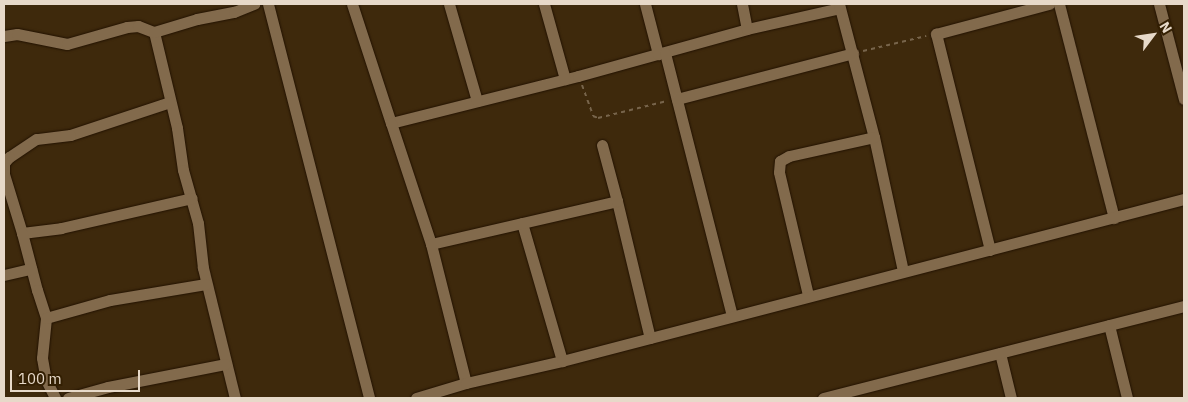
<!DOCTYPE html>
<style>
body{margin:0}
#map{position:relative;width:1188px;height:402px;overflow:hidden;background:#3e290c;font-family:"IBM Plex Sans",sans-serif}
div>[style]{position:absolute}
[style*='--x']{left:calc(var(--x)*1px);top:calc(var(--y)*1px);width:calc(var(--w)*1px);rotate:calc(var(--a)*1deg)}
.path>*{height:2px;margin-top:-1px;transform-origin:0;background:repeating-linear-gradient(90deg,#77644b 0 4px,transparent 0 8px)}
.roads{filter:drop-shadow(0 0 1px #221200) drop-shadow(0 0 1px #221200)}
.minor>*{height:11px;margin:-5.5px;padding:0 5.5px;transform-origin:5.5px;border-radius:5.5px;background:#826a4c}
span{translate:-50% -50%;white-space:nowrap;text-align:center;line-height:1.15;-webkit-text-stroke:4.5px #331f02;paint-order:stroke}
.frame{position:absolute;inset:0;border:5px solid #e7d9c9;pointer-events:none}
.north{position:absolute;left:1128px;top:10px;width:50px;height:50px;-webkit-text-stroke:4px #331f02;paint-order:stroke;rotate:59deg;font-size:14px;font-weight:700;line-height:20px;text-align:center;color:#e7d9c9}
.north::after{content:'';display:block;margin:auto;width:18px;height:22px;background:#e7d9c9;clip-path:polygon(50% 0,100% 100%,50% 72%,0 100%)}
.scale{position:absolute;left:10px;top:370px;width:130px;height:22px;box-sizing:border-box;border:2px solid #e7d9c9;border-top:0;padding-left:6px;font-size:15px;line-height:18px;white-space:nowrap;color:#e7d9c9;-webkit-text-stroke:4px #331f02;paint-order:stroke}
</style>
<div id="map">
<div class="path">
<i style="--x:863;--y:51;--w:65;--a:-13.4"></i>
<i style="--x:582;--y:85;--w:33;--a:70"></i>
<i style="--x:593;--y:116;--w:5;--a:22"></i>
<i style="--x:598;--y:118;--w:71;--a:-13.8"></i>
</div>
<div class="roads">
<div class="minor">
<i style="--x:268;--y:4;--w:407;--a:75.6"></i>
<i style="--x:352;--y:4;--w:125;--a:71.9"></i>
<i style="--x:391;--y:123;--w:193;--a:-14.1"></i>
<i style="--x:578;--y:76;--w:175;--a:-15.5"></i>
<i style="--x:747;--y:29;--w:95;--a:-12.7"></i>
<i style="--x:449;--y:4;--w:101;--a:73.9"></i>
<i style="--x:544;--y:4;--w:78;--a:74.4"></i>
<i style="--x:645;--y:4;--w:52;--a:75.4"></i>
<i style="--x:742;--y:4;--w:25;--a:79"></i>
<i style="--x:839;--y:4;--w:138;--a:75.3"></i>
<i style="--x:874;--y:137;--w:137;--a:77.8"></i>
<i style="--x:1059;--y:4;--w:221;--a:75.6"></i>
<i style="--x:1159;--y:4;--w:98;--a:75.3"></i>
<i style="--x:154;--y:32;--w:99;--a:76.5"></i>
<i style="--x:177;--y:128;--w:42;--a:81.9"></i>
<i style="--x:183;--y:170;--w:55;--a:74.2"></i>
<i style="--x:198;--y:223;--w:45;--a:83.7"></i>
<i style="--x:203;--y:268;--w:134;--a:76.2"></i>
<i style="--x:4;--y:36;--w:13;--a:-9"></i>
<i style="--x:17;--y:34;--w:51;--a:11.3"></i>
<i style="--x:67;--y:44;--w:62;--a:-15.8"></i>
<i style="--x:127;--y:27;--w:11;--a:-5"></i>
<i style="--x:138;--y:26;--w:17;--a:21"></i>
<i style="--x:154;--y:32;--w:45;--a:-16.8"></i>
<i style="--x:197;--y:19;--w:38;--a:-11"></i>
<i style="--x:234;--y:12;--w:22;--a:-22"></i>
<i style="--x:665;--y:53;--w:271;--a:75.7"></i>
<i style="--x:677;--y:99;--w:182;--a:-14.6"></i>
<i style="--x:170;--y:102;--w:105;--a:161.7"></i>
<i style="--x:70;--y:135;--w:34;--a:173"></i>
<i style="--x:36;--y:139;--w:32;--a:146"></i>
<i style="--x:9;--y:157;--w:8;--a:130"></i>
<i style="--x:4;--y:163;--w:11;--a:90"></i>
<i style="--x:4;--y:174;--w:62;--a:73"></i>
<i style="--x:22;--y:233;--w:39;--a:-7"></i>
<i style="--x:61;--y:228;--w:134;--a:-12.9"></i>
<i style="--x:391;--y:123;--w:127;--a:71.7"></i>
<i style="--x:431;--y:244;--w:143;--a:75.9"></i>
<i style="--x:617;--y:201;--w:141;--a:76.5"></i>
<i style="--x:522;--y:223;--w:144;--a:73.8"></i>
<i style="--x:22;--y:233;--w:59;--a:75.3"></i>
<i style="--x:37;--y:290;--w:29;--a:72"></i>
<i style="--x:46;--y:318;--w:40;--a:95.7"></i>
<i style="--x:42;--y:358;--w:22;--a:80"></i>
<i style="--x:46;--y:380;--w:20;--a:63"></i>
<i style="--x:431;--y:244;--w:191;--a:-13"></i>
<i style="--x:617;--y:201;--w:58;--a:-105"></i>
<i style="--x:990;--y:250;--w:223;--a:-104"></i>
<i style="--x:936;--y:34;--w:117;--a:-14.9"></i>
<i style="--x:4;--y:275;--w:28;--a:-13"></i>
<i style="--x:808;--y:295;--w:126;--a:-103.3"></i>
<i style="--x:779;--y:172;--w:11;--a:-85"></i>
<i style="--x:780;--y:161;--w:10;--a:-29"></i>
<i style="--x:789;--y:156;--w:87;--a:-12.6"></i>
<i style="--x:46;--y:318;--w:66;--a:-15.7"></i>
<i style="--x:110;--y:300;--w:97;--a:-9.5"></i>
<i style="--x:1109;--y:325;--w:75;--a:76.1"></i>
<i style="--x:1000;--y:353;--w:46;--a:76.3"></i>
<i style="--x:68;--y:398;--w:41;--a:-15.4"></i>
<i style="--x:108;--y:387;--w:119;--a:-11.1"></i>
<i style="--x:416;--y:398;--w:52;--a:-16.7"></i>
<i style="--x:466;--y:383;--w:98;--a:-12.9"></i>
<i style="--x:562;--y:361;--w:643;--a:-14.6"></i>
<i style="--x:823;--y:398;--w:373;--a:-14.3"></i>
</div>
</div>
<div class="frame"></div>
<div class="north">N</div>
<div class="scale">100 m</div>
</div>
